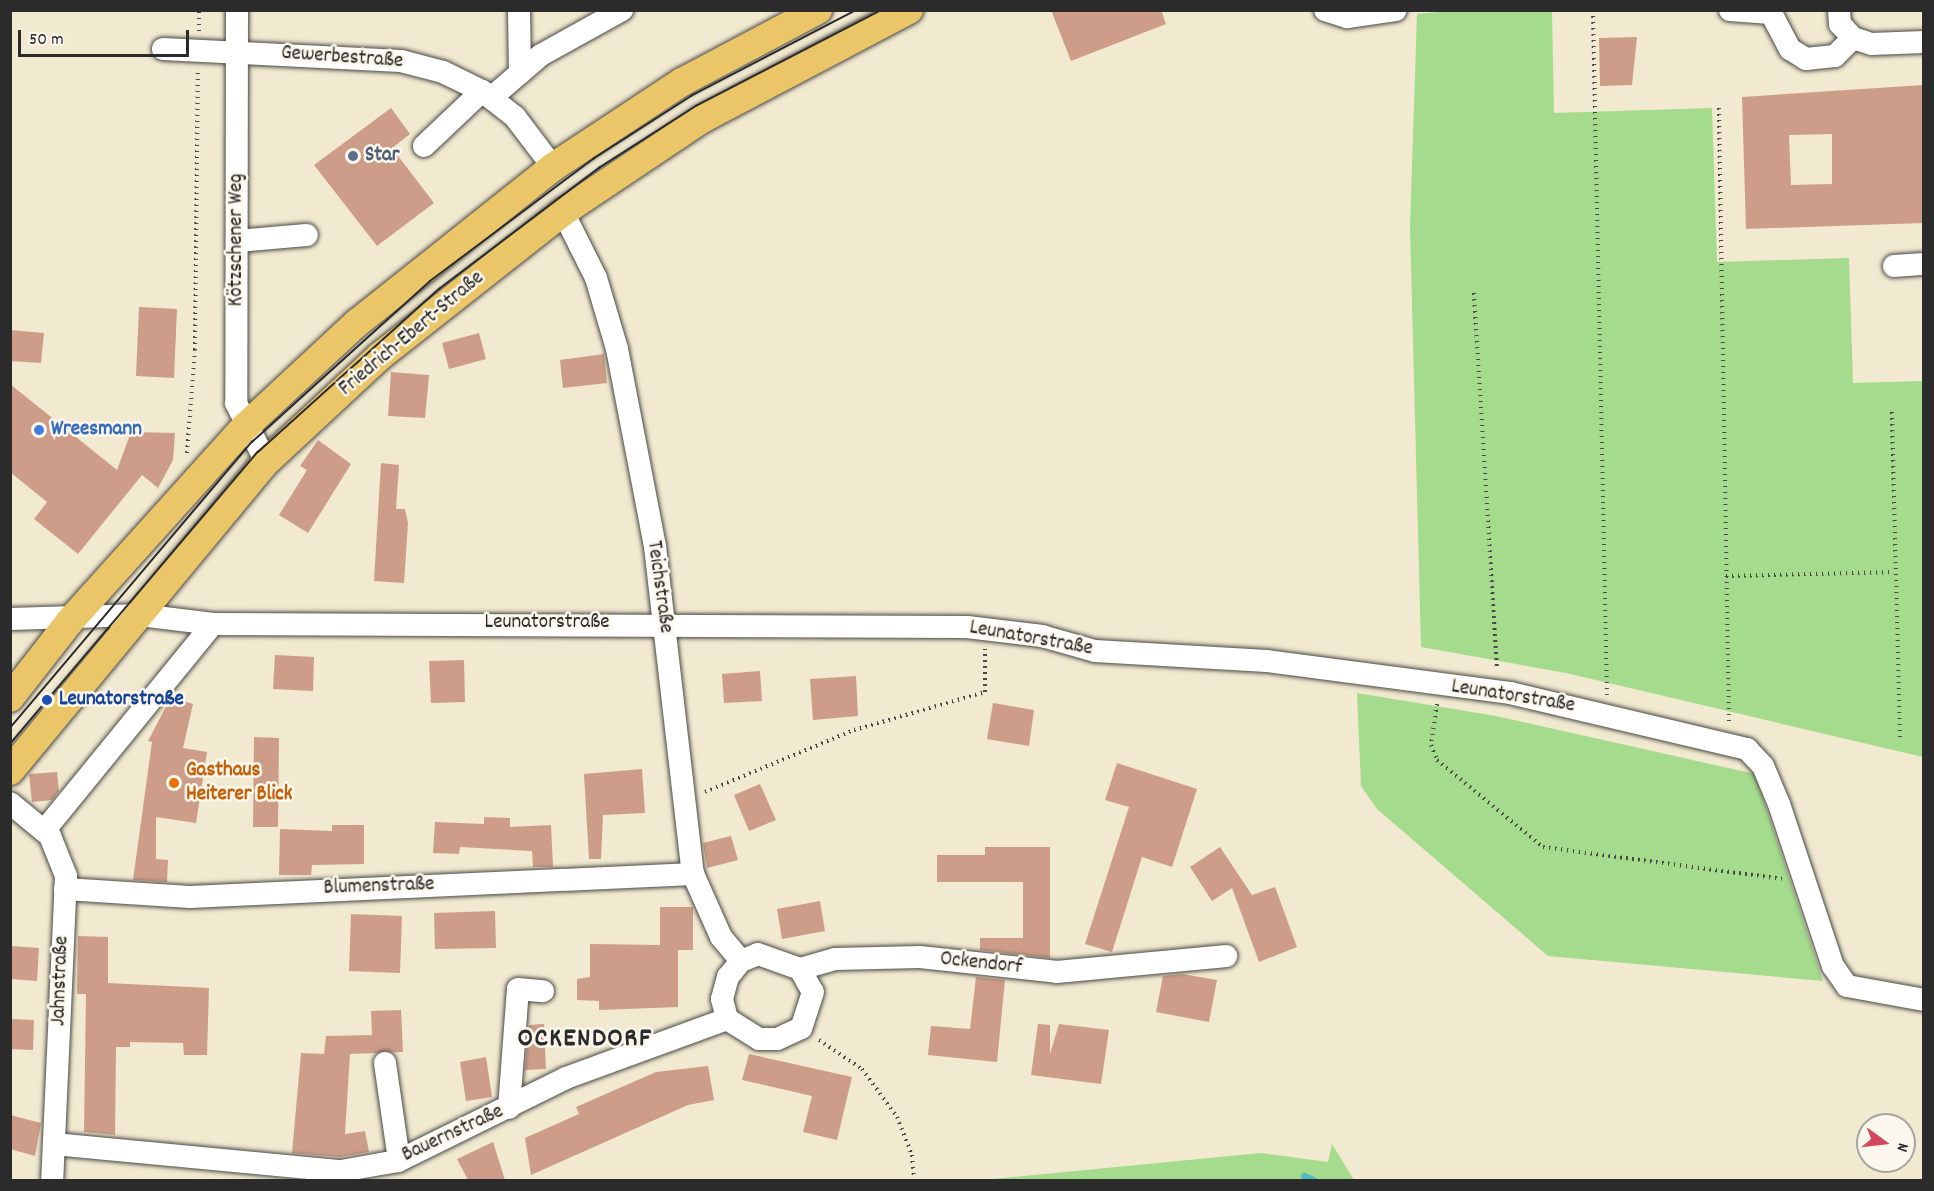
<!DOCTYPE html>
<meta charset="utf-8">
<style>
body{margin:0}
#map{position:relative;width:1934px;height:1191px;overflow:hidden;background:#f1e9d0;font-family:Dekko,sans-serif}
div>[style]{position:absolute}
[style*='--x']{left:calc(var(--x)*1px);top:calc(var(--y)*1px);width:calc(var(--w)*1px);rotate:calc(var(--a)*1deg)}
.green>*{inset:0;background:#a4db8c}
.stream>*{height:7px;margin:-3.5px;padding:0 3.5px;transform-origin:3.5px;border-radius:3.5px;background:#4ebcc5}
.building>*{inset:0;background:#cd9d8a}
.path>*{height:4px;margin-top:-2px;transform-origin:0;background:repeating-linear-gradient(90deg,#494844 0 1.5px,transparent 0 6px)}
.roads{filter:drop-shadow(0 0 2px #494844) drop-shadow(0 0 2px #494844)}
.minor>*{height:22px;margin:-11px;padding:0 11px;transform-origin:11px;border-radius:11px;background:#fff}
.major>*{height:28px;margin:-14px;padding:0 14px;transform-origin:14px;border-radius:14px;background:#ebc669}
.tram>*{height:1.5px;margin:-0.75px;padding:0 0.75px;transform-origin:0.75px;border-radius:0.75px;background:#2b2b2b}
.dots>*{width:16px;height:16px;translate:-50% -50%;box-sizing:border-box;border:3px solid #fbf7ec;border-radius:50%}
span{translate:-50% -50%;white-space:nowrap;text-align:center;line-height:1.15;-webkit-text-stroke:5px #fbf7ec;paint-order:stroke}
.street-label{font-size:21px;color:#2b2b2b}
.service-label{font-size:21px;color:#4e5e75;font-weight:700}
.left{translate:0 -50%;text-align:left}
.shop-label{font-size:21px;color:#366cbe;font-weight:700}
.transit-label{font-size:21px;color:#164399;font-weight:700}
.food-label{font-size:21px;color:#c56008;font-weight:700}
.district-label{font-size:27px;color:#2b2b2b;font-weight:700;letter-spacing:1.5px}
.frame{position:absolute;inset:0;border:12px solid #2b2b2b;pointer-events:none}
.north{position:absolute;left:1856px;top:1113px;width:60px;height:60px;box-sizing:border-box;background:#fbf7ec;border:2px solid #a8a59f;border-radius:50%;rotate:105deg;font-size:16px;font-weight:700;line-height:24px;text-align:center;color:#2b2b2b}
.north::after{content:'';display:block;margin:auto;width:21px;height:27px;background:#d1495b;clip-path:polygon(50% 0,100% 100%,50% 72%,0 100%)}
.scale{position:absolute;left:18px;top:30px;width:171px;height:27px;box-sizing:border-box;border:3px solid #2b2b2b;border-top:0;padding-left:8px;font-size:18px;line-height:21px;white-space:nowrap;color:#2b2b2b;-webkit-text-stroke:4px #fbf7ec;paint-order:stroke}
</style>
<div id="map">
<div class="green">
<i style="clip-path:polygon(1449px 11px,1552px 11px,1554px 113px,1712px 108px,1717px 262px,1849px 258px,1853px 383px,1923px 381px,1923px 757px,1566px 673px,1421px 647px,1410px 227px,1417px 14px)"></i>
<i style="clip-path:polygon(1357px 693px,1496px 716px,1755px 774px,1823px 981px,1548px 956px,1377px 809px,1361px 786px)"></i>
<i style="clip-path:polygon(1332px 1144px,1354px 1180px,983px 1180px,1261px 1153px,1328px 1162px)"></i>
</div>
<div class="stream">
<i style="--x:1304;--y:1176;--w:10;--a:24"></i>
</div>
<div class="building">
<i style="clip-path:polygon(1051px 10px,1161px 10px,1166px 24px,1071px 61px)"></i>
<i style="clip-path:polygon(1637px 37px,1632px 85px,1600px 86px,1599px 38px)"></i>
<i style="clip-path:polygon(evenodd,1923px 85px,1923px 223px,1746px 229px,1742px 97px,1923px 85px,1832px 134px,1832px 184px,1791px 185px,1789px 135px,1832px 134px)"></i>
<i style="clip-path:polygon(391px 108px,410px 134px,392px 148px,434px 203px,377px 246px,314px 165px)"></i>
<i style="clip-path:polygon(139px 307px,177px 309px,174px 378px,136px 376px)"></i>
<i style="clip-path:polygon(10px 330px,44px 333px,41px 363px,10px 361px)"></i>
<i style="clip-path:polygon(479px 333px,486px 359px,449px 369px,442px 343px)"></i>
<i style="clip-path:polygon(604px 354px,607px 383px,563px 388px,560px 360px)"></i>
<i style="clip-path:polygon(391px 372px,429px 375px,425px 418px,388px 416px)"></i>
<i style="clip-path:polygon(10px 384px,117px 470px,131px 432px,175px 433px,173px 460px,158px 488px,142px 475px,78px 554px,34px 519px,47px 502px,10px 472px)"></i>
<i style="clip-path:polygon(318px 440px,351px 464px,308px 533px,279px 515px,307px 470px,300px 466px)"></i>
<i style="clip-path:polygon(381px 463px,399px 465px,396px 509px,405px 509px,408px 523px,404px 583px,374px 581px)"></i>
<i style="clip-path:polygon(275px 655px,314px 657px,313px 691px,273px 689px)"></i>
<i style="clip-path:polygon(464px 660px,465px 702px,431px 703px,429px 661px)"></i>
<i style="clip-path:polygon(760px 671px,762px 701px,724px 703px,722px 674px)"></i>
<i style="clip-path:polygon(856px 676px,858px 716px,813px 720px,810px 679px)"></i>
<i style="clip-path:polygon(171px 697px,193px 704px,183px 748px,207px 752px,196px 823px,156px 817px,156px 859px,168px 860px,167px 882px,133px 880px,152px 742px,148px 741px)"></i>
<i style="clip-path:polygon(993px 703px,1034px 710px,1029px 746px,987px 739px)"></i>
<i style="clip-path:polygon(254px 737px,279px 738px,278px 827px,253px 827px)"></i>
<i style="clip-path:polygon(1117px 763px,1197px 789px,1172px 867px,1142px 857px,1112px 952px,1085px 944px,1129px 807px,1105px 800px)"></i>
<i style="clip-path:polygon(642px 769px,645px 813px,603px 815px,601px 859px,589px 859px,584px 774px)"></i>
<i style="clip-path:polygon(57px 772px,59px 791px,52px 800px,32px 802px,29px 774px)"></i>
<i style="clip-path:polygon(760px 784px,776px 820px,749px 831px,734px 795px)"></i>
<i style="clip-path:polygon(484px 817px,510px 818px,510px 827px,551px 825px,553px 867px,533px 867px,532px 851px,460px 847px,459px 854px,433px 853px,435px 822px,484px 824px)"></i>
<i style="clip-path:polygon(332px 825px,364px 825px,364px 864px,312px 865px,311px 875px,279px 875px,280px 829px,332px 831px)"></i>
<i style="clip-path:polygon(731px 836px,738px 860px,707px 868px,703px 843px)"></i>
<i style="clip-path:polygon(985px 847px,1050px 847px,1050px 958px,980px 950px,980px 938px,1023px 938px,1023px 882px,937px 882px,937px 855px,985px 855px)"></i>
<i style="clip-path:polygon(1220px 847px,1252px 895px,1275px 887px,1297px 947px,1259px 962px,1232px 888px,1212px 901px,1190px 867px)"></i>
<i style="clip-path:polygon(820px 901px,825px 931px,782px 939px,777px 909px)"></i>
<i style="clip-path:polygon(660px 907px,693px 907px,693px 950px,678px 950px,678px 1007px,599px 1010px,599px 1001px,577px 1000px,577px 979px,590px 977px,590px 944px,660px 945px)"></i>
<i style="clip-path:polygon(495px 911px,496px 948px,435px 949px,434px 913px)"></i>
<i style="clip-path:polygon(351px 914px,402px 916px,400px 973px,349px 971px)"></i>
<i style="clip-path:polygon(78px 936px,108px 937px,108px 983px,209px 988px,207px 1055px,184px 1055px,183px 1043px,130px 1042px,130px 1047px,116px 1047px,115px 1135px,84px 1132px,86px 994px,77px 994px)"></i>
<i style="clip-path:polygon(10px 946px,39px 948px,37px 981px,10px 979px)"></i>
<i style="clip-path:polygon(1182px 974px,1217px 980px,1209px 1022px,1156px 1012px,1163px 976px)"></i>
<i style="clip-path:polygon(976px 977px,1005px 980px,997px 1062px,928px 1055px,931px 1026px,970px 1029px)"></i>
<i style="clip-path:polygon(401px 1010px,403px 1052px,350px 1054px,345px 1134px,365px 1131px,369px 1152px,340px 1157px,292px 1153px,301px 1053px,324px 1054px,326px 1036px,372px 1035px,371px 1011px)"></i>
<i style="clip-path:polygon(10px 1019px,34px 1020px,33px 1050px,10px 1049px)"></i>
<i style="clip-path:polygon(544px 1024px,546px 1069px,525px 1070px,529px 1025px)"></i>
<i style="clip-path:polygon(1038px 1024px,1050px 1025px,1050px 1054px,1059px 1024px,1109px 1030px,1101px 1084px,1031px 1075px)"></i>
<i style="clip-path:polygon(749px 1054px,852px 1077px,837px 1140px,803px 1132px,812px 1096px,742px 1080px)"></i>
<i style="clip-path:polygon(486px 1057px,492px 1097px,466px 1101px,460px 1062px)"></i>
<i style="clip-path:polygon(708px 1066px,714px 1100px,688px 1105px,531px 1175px,525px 1138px,579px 1114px,576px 1107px,656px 1072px)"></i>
<i style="clip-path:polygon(10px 1115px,41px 1123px,35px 1156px,10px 1149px)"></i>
<i style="clip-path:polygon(493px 1142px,505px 1180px,468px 1180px,457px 1159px)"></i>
</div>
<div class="path">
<i style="--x:1593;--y:10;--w:685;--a:88.83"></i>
<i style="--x:199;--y:31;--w:21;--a:-90"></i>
<i style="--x:1719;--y:108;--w:614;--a:89.07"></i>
<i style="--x:1474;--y:293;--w:377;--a:86.5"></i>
<i style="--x:1892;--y:412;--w:330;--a:88.6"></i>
<i style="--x:187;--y:453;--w:103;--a:-85.6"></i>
<i style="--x:195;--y:350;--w:279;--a:-89.4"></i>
<i style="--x:1726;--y:576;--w:168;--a:-1.4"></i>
<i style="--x:1437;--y:704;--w:41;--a:98.3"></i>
<i style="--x:1431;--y:745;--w:16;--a:68"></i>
<i style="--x:1437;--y:760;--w:137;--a:39.4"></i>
<i style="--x:1543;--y:847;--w:241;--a:7.6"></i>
<i style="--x:705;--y:792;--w:161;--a:-22.6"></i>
<i style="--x:854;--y:730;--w:136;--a:-16.2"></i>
<i style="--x:985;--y:692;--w:43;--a:-90"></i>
<i style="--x:819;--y:1040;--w:52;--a:34"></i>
<i style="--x:862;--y:1069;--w:59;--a:53.9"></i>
<i style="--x:897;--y:1117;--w:41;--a:68.5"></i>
<i style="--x:912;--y:1155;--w:25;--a:85"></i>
</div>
<div class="roads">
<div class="minor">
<i style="--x:237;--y:10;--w:393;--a:90.1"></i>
<i style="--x:236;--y:403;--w:66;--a:63"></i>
<i style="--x:519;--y:10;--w:63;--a:89.1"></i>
<i style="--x:1325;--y:10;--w:23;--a:18"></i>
<i style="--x:1347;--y:17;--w:49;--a:-8.1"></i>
<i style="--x:1730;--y:10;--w:41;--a:4.2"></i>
<i style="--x:1771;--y:13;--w:41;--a:62.2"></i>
<i style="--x:1790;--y:49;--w:19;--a:32"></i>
<i style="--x:1806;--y:59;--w:29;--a:-6"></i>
<i style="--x:1835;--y:56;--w:25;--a:-45"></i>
<i style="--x:1839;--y:10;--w:14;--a:86"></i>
<i style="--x:1840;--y:24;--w:19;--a:47"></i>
<i style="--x:1853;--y:38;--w:19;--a:18"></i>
<i style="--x:1871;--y:44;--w:53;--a:-2.2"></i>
<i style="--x:163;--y:49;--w:238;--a:2.9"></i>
<i style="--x:401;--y:61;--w:43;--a:14.7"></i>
<i style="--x:443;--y:72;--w:43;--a:26"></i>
<i style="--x:482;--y:91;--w:42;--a:38.2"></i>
<i style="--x:515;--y:117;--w:63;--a:52.8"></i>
<i style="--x:491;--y:98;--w:66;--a:-40.7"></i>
<i style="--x:541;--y:55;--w:93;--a:-29.1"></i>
<i style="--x:424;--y:146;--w:80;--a:-43.5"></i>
<i style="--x:563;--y:212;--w:74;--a:63.4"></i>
<i style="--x:596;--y:278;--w:74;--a:73.5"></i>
<i style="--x:617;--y:349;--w:202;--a:79.1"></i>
<i style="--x:655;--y:547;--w:329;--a:83.4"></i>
<i style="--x:693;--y:874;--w:69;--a:66"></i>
<i style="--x:721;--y:937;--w:31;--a:50"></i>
<i style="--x:237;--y:241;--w:70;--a:-4.9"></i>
<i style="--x:1894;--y:266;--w:30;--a:-4"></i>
<i style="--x:10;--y:619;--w:130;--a:-1.8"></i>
<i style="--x:140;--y:615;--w:74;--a:7"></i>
<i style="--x:213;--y:624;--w:754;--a:0.23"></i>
<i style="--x:967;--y:627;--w:76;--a:6.8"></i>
<i style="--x:1042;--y:636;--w:55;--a:15.8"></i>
<i style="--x:1095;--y:651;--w:172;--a:3.3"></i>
<i style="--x:1267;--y:661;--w:245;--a:7.5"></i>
<i style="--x:1510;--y:693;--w:244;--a:13.3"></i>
<i style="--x:1747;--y:749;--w:23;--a:47"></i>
<i style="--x:1763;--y:766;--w:41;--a:67.2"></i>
<i style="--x:1779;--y:804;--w:171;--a:71.6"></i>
<i style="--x:1833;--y:966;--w:24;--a:55"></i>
<i style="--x:1847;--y:986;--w:78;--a:10.3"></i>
<i style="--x:10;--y:803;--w:52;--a:39.5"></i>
<i style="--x:50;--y:836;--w:43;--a:68.2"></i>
<i style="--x:66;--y:876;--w:304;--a:92.6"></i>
<i style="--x:44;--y:831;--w:267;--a:-50.8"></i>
<i style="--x:65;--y:889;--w:125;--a:3.7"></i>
<i style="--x:190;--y:897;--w:504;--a:-2.62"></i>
<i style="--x:800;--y:969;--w:26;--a:61"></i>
<i style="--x:813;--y:992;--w:38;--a:108"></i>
<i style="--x:801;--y:1028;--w:26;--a:155"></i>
<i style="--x:777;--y:1039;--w:18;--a:180"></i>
<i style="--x:759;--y:1039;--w:38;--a:-148"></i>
<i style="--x:727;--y:1019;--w:21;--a:-104"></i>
<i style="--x:722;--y:999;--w:23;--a:-75"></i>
<i style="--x:728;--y:977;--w:21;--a:-51"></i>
<i style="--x:741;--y:961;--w:18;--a:-22"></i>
<i style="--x:758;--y:954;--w:45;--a:19.7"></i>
<i style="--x:800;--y:969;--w:36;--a:-16"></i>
<i style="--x:835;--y:959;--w:85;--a:-1.3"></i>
<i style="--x:920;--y:957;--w:138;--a:6.2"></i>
<i style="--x:1057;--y:972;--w:170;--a:-5.4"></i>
<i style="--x:385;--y:1063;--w:98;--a:81.8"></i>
<i style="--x:509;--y:1108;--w:119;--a:-85.7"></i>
<i style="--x:518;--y:989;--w:25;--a:5"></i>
<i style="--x:54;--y:1144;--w:288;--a:5.4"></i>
<i style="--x:341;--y:1171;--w:58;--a:-10"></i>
<i style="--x:398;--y:1161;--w:187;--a:-26.3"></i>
<i style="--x:566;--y:1078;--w:171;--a:-20.1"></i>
</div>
<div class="major">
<i style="--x:10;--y:698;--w:99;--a:-52"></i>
<i style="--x:71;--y:620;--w:260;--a:-48"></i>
<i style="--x:245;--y:427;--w:153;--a:-42.9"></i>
<i style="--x:357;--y:323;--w:251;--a:-38.5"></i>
<i style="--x:553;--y:167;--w:154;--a:-33.4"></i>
<i style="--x:682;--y:82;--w:154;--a:-27.9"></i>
<i style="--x:10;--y:771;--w:401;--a:-50.4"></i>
<i style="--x:266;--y:462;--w:156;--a:-42.9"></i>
<i style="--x:380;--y:356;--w:233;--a:-38.2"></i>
<i style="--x:563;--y:212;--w:167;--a:-33.8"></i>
<i style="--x:702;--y:119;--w:234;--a:-27.8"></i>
</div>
</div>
<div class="tram">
<i style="--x:10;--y:728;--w:375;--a:-49.8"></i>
<i style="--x:252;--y:442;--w:240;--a:-42.1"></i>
<i style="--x:430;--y:281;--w:204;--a:-36.8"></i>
<i style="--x:593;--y:159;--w:117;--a:-32.7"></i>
<i style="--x:691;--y:96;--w:186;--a:-27.5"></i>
<i style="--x:10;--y:744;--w:383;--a:-49.7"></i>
<i style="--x:258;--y:452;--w:244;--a:-42"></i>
<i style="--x:439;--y:289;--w:201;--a:-37.1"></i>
<i style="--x:599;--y:168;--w:115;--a:-32.6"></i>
<i style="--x:696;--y:106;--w:208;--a:-27.4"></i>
</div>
<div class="dots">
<i style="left:353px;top:156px;background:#5c6f8a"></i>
<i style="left:39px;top:430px;background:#3f7fe0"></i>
<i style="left:47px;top:700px;background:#1a4fb4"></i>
<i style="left:174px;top:783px;background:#e8710a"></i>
</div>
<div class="street-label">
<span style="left:342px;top:58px;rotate:4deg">Gewerbestraße</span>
<span style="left:237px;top:240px;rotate:-90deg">Kötzschener Weg</span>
<span style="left:412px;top:334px;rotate:-40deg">Friedrich-Ebert-Straße</span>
<span style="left:659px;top:587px;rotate:82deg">Teichstraße</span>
<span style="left:547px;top:623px">Leunatorstraße</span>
<span style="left:1031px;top:639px;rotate:10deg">Leunatorstraße</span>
<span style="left:1513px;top:697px;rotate:9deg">Leunatorstraße</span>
<span style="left:379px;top:887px;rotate:-2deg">Blumenstraße</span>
<span style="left:981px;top:964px;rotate:6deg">Ockendorf</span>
<span style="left:61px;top:981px;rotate:-88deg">Jahnstraße</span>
<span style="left:453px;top:1134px;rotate:-25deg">Bauernstraße</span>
</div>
<div class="service-label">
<span class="left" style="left:365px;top:156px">Star</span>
</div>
<div class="shop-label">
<span class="left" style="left:51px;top:430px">Wreesmann</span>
</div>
<div class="transit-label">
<span class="left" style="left:59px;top:700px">Leunatorstraße</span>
</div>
<div class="food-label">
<span class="left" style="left:186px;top:783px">Gasthaus<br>Heiterer Blick</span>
</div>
<div class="district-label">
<span style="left:585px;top:1040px">OCKENDORF</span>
</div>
<div class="frame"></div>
<div class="north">N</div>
<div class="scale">50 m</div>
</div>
